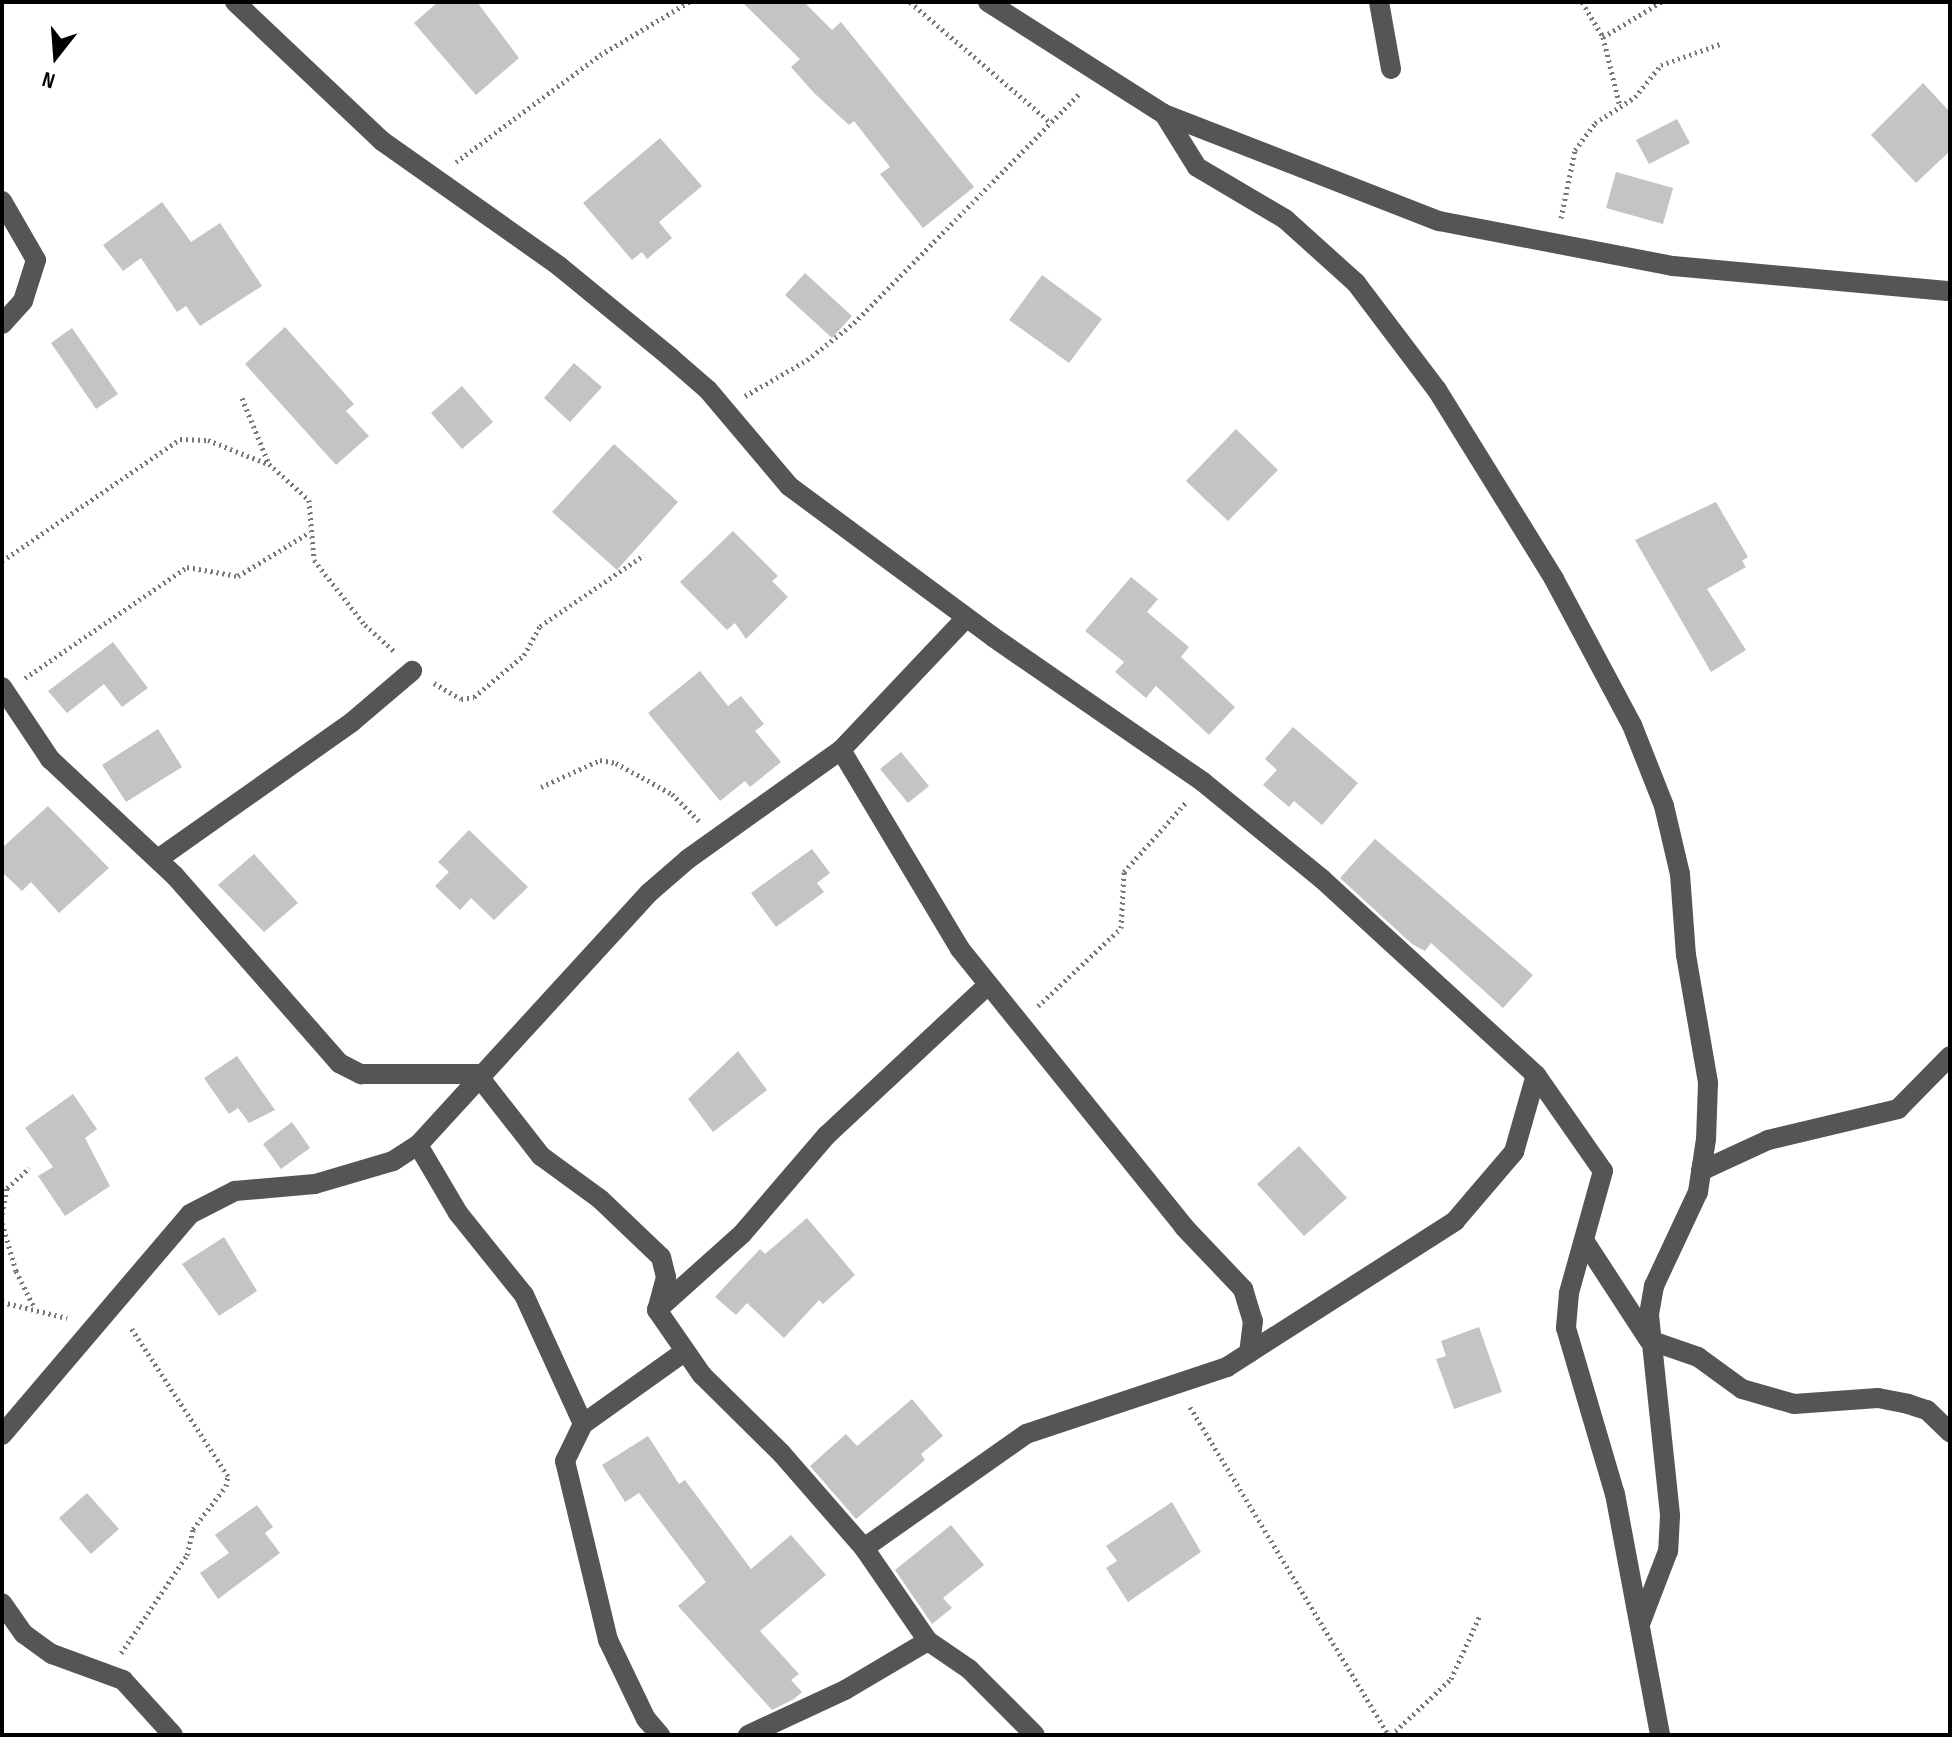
<!DOCTYPE html>
<style>
body{margin:0}
#map{position:relative;width:1952px;height:1737px;overflow:hidden;background:#fff;font-family:"Sofia Sans Condensed",sans-serif}
div>[style]{position:absolute}
[style*='--x']{left:calc(var(--x)*1px);top:calc(var(--y)*1px);width:calc(var(--w)*1px);rotate:calc(var(--a)*1deg)}
.building>*{inset:0;background:#c4c4c4}
.path>*{height:5px;margin-top:-2.5px;transform-origin:0;background:repeating-linear-gradient(90deg,#777 0 2px,transparent 0 6px)}
.minor>*{height:20px;margin:-10px;padding:0 10px;transform-origin:10px;border-radius:10px;background:#555}
span{translate:-50% -50%;white-space:nowrap;text-align:center;line-height:1.15;-webkit-text-stroke:8px #fff;paint-order:stroke}
.frame{position:absolute;inset:0;border:4px solid #000;pointer-events:none}
.north{position:absolute;left:16px;top:16px;width:80px;height:80px;-webkit-text-stroke:6px #fff;paint-order:stroke;rotate:197deg;font-size:22px;font-weight:700;line-height:32px;text-align:center;color:#000}
.north::after{content:'';display:block;margin:auto;width:28px;height:36px;background:#000;clip-path:polygon(50% 0,100% 100%,50% 72%,0 100%)}
</style>
<div id="map">
<div class="building">
<i style="clip-path:polygon(438px 2px,477px 2px,519px 58px,476px 95px,414px 23px)"></i>
<i style="clip-path:polygon(742px 2px,804px 2px,832px 30px,841px 22px,974px 187px,923px 228px,880px 174px,890px 167px,854px 121px,849px 125px,814px 93px,791px 67px,800px 59px)"></i>
<i style="clip-path:polygon(1923px 83px,1950px 112px,1950px 151px,1916px 183px,1871px 135px)"></i>
<i style="clip-path:polygon(1677px 119px,1690px 143px,1649px 164px,1636px 140px)"></i>
<i style="clip-path:polygon(660px 138px,702px 186px,659px 222px,672px 238px,647px 259px,642px 252px,632px 260px,583px 203px)"></i>
<i style="clip-path:polygon(1616px 172px,1673px 188px,1663px 224px,1606px 208px)"></i>
<i style="clip-path:polygon(162px 202px,191px 242px,220px 223px,262px 286px,200px 326px,186px 306px,177px 312px,141px 258px,123px 271px,103px 245px)"></i>
<i style="clip-path:polygon(805px 273px,852px 316px,832px 338px,785px 295px)"></i>
<i style="clip-path:polygon(1042px 275px,1102px 319px,1069px 363px,1009px 320px)"></i>
<i style="clip-path:polygon(285px 327px,354px 404px,346px 411px,369px 436px,336px 465px,245px 364px)"></i>
<i style="clip-path:polygon(72px 328px,118px 394px,96px 409px,51px 343px)"></i>
<i style="clip-path:polygon(574px 363px,602px 387px,570px 422px,544px 398px)"></i>
<i style="clip-path:polygon(462px 386px,493px 422px,462px 449px,431px 413px)"></i>
<i style="clip-path:polygon(1236px 429px,1278px 470px,1228px 521px,1186px 481px)"></i>
<i style="clip-path:polygon(614px 444px,678px 502px,617px 570px,552px 512px)"></i>
<i style="clip-path:polygon(1716px 502px,1748px 557px,1742px 561px,1746px 567px,1707px 589px,1746px 650px,1711px 672px,1635px 540px)"></i>
<i style="clip-path:polygon(733px 531px,778px 576px,772px 581px,788px 597px,746px 639px,735px 623px,727px 630px,680px 582px)"></i>
<i style="clip-path:polygon(1131px 577px,1158px 599px,1147px 612px,1189px 647px,1181px 657px,1235px 707px,1209px 735px,1156px 686px,1146px 698px,1115px 672px,1124px 662px,1085px 631px)"></i>
<i style="clip-path:polygon(113px 642px,148px 688px,122px 707px,104px 684px,67px 713px,48px 691px)"></i>
<i style="clip-path:polygon(700px 671px,728px 706px,741px 696px,764px 724px,755px 731px,781px 762px,750px 787px,745px 781px,720px 801px,648px 713px)"></i>
<i style="clip-path:polygon(1293px 727px,1358px 783px,1322px 825px,1294px 801px,1289px 807px,1263px 785px,1277px 770px,1265px 759px)"></i>
<i style="clip-path:polygon(158px 729px,182px 767px,126px 802px,102px 765px)"></i>
<i style="clip-path:polygon(901px 752px,929px 786px,908px 803px,880px 769px)"></i>
<i style="clip-path:polygon(48px 806px,109px 868px,59px 913px,31px 882px,22px 891px,2px 872px,2px 848px)"></i>
<i style="clip-path:polygon(469px 830px,528px 887px,494px 920px,471px 898px,460px 910px,435px 886px,449px 872px,438px 862px)"></i>
<i style="clip-path:polygon(1375px 839px,1533px 975px,1503px 1008px,1431px 943px,1425px 951px,1412px 944px,1340px 878px)"></i>
<i style="clip-path:polygon(812px 849px,830px 873px,817px 883px,824px 892px,776px 927px,751px 893px)"></i>
<i style="clip-path:polygon(254px 854px,298px 903px,264px 932px,218px 885px)"></i>
<i style="clip-path:polygon(738px 1051px,767px 1090px,713px 1132px,688px 1099px)"></i>
<i style="clip-path:polygon(237px 1056px,275px 1110px,249px 1123px,238px 1108px,229px 1114px,204px 1078px)"></i>
<i style="clip-path:polygon(73px 1094px,97px 1129px,85px 1138px,110px 1186px,65px 1216px,38px 1176px,53px 1167px,25px 1128px)"></i>
<i style="clip-path:polygon(292px 1122px,310px 1148px,281px 1169px,263px 1144px)"></i>
<i style="clip-path:polygon(1299px 1146px,1347px 1198px,1304px 1236px,1257px 1184px)"></i>
<i style="clip-path:polygon(807px 1218px,855px 1275px,823px 1304px,819px 1300px,784px 1338px,747px 1303px,736px 1315px,715px 1297px,760px 1249px,765px 1254px)"></i>
<i style="clip-path:polygon(224px 1237px,257px 1291px,219px 1316px,182px 1264px)"></i>
<i style="clip-path:polygon(1479px 1327px,1502px 1392px,1454px 1409px,1436px 1359px,1446px 1356px,1441px 1341px)"></i>
<i style="clip-path:polygon(912px 1399px,943px 1436px,921px 1454px,925px 1460px,856px 1519px,810px 1466px,846px 1434px,857px 1446px)"></i>
<i style="clip-path:polygon(648px 1436px,679px 1484px,685px 1480px,751px 1569px,791px 1535px,826px 1575px,760px 1631px,799px 1674px,791px 1680px,802px 1692px,794px 1699px,772px 1710px,678px 1606px,706px 1582px,639px 1493px,625px 1502px,602px 1465px)"></i>
<i style="clip-path:polygon(87px 1493px,119px 1529px,91px 1554px,59px 1518px)"></i>
<i style="clip-path:polygon(1172px 1502px,1201px 1552px,1128px 1602px,1106px 1568px,1117px 1561px,1106px 1546px)"></i>
<i style="clip-path:polygon(257px 1505px,273px 1527px,265px 1533px,280px 1553px,218px 1599px,200px 1573px,229px 1553px,215px 1535px)"></i>
<i style="clip-path:polygon(951px 1525px,984px 1565px,943px 1598px,952px 1608px,932px 1624px,895px 1570px)"></i>
</div>
<div class="path">
<i style="--x:910;--y:2;--w:186;--a:40.6"></i>
<i style="--x:1582;--y:2;--w:41;--a:59"></i>
<i style="--x:1603;--y:37;--w:72;--a:76.3"></i>
<i style="--x:1603;--y:37;--w:68;--a:-31.1"></i>
<i style="--x:456;--y:162;--w:179;--a:-36.6"></i>
<i style="--x:600;--y:55;--w:104;--a:-30.8"></i>
<i style="--x:1561;--y:218;--w:69;--a:-78.4"></i>
<i style="--x:1575;--y:150;--w:34;--a:-53"></i>
<i style="--x:1595;--y:123;--w:48;--a:-33"></i>
<i style="--x:1635;--y:97;--w:41;--a:-50.9"></i>
<i style="--x:1661;--y:65;--w:63;--a:-19.6"></i>
<i style="--x:745;--y:396;--w:72;--a:-30.1"></i>
<i style="--x:807;--y:360;--w:60;--a:-38.2"></i>
<i style="--x:854;--y:323;--w:322;--a:-45.5"></i>
<i style="--x:242;--y:398;--w:71;--a:67.8"></i>
<i style="--x:269;--y:464;--w:54;--a:42"></i>
<i style="--x:309;--y:500;--w:60;--a:85.2"></i>
<i style="--x:314;--y:560;--w:83;--a:51.9"></i>
<i style="--x:365;--y:625;--w:40;--a:42"></i>
<i style="--x:2;--y:561;--w:216;--a:-34.4"></i>
<i style="--x:180;--y:439;--w:28;--a:2"></i>
<i style="--x:208;--y:440;--w:65;--a:21.8"></i>
<i style="--x:25;--y:678;--w:196;--a:-34.4"></i>
<i style="--x:187;--y:567;--w:52;--a:10"></i>
<i style="--x:238;--y:576;--w:84;--a:-31.4"></i>
<i style="--x:434;--y:683;--w:31;--a:31"></i>
<i style="--x:461;--y:699;--w:13;--a:-9"></i>
<i style="--x:474;--y:697;--w:65;--a:-40"></i>
<i style="--x:524;--y:655;--w:33;--a:-61"></i>
<i style="--x:540;--y:626;--w:126;--a:-34.3"></i>
<i style="--x:541;--y:787;--w:65;--a:-24.6"></i>
<i style="--x:600;--y:760;--w:16;--a:11"></i>
<i style="--x:616;--y:763;--w:64;--a:29"></i>
<i style="--x:672;--y:794;--w:38;--a:45"></i>
<i style="--x:1038;--y:1006;--w:114;--a:-43.2"></i>
<i style="--x:1121;--y:928;--w:56;--a:-86.9"></i>
<i style="--x:1124;--y:872;--w:95;--a:-48.4"></i>
<i style="--x:2;--y:1214;--w:26;--a:-79"></i>
<i style="--x:7;--y:1188;--w:30;--a:-42"></i>
<i style="--x:2;--y:1223;--w:50;--a:73.7"></i>
<i style="--x:16;--y:1271;--w:40;--a:63.4"></i>
<i style="--x:2;--y:1302;--w:67;--a:13.8"></i>
<i style="--x:1190;--y:1407;--w:384;--a:58.8"></i>
<i style="--x:121;--y:1653;--w:118;--a:-56"></i>
<i style="--x:187;--y:1555;--w:27;--a:-77"></i>
<i style="--x:193;--y:1529;--w:54;--a:-52.5"></i>
<i style="--x:226;--y:1486;--w:10;--a:-79"></i>
<i style="--x:228;--y:1476;--w:179;--a:-123.2"></i>
<i style="--x:1391;--y:1735;--w:82;--a:-43"></i>
<i style="--x:1451;--y:1679;--w:70;--a:-65.6"></i>
</div>
<div class="minor">
<i style="--x:235;--y:2;--w:202;--a:43.4"></i>
<i style="--x:382;--y:141;--w:217;--a:35.2"></i>
<i style="--x:559;--y:266;--w:144;--a:39.3"></i>
<i style="--x:670;--y:357;--w:50;--a:41"></i>
<i style="--x:708;--y:390;--w:126;--a:49.8"></i>
<i style="--x:789;--y:486;--w:254;--a:36.5"></i>
<i style="--x:993;--y:637;--w:255;--a:34.6"></i>
<i style="--x:1203;--y:782;--w:154;--a:39.2"></i>
<i style="--x:1322;--y:879;--w:290;--a:42.5"></i>
<i style="--x:1536;--y:1075;--w:117;--a:55.1"></i>
<i style="--x:1603;--y:1171;--w:127;--a:105.6"></i>
<i style="--x:1569;--y:1293;--w:35;--a:95"></i>
<i style="--x:1566;--y:1328;--w:173;--a:73.6"></i>
<i style="--x:1615;--y:1494;--w:245;--a:79.4"></i>
<i style="--x:988;--y:2;--w:209;--a:32.5"></i>
<i style="--x:1164;--y:114;--w:295;--a:21.3"></i>
<i style="--x:1439;--y:221;--w:238;--a:10.9"></i>
<i style="--x:1673;--y:266;--w:278;--a:5.2"></i>
<i style="--x:1379;--y:2;--w:68;--a:79.8"></i>
<i style="--x:1164;--y:114;--w:62;--a:58.1"></i>
<i style="--x:1197;--y:167;--w:102;--a:30.6"></i>
<i style="--x:1285;--y:219;--w:96;--a:42"></i>
<i style="--x:1356;--y:283;--w:134;--a:52.9"></i>
<i style="--x:1437;--y:390;--w:222;--a:58.2"></i>
<i style="--x:1554;--y:579;--w:166;--a:61.9"></i>
<i style="--x:1632;--y:725;--w:87;--a:68.4"></i>
<i style="--x:1664;--y:806;--w:70;--a:76.8"></i>
<i style="--x:1680;--y:874;--w:81;--a:85.8"></i>
<i style="--x:1686;--y:955;--w:130;--a:80.2"></i>
<i style="--x:1708;--y:1083;--w:56;--a:92"></i>
<i style="--x:1706;--y:1139;--w:54;--a:98.6"></i>
<i style="--x:1698;--y:1192;--w:104;--a:115.1"></i>
<i style="--x:1654;--y:1286;--w:29;--a:100"></i>
<i style="--x:1649;--y:1315;--w:202;--a:84"></i>
<i style="--x:1670;--y:1516;--w:35;--a:93"></i>
<i style="--x:1668;--y:1551;--w:78;--a:111"></i>
<i style="--x:2;--y:201;--w:68;--a:60"></i>
<i style="--x:36;--y:260;--w:43;--a:107.6"></i>
<i style="--x:23;--y:301;--w:31;--a:132"></i>
<i style="--x:2;--y:687;--w:87;--a:56.3"></i>
<i style="--x:50;--y:759;--w:171;--a:43.1"></i>
<i style="--x:175;--y:876;--w:249;--a:48.7"></i>
<i style="--x:339;--y:1063;--w:25;--a:27"></i>
<i style="--x:361;--y:1074;--w:122;--a:0"></i>
<i style="--x:841;--y:750;--w:232;--a:59.1"></i>
<i style="--x:960;--y:949;--w:357;--a:51.1"></i>
<i style="--x:1184;--y:1227;--w:86;--a:46.4"></i>
<i style="--x:1243;--y:1289;--w:34;--a:73"></i>
<i style="--x:1253;--y:1321;--w:32;--a:97"></i>
<i style="--x:158;--y:859;--w:237;--a:-35.2"></i>
<i style="--x:352;--y:722;--w:79;--a:-40.4"></i>
<i style="--x:480;--y:1078;--w:99;--a:52"></i>
<i style="--x:541;--y:1156;--w:73;--a:36.1"></i>
<i style="--x:600;--y:1199;--w:84;--a:43.6"></i>
<i style="--x:661;--y:1257;--w:21;--a:76"></i>
<i style="--x:666;--y:1277;--w:34;--a:105"></i>
<i style="--x:657;--y:1310;--w:79;--a:55.3"></i>
<i style="--x:702;--y:1375;--w:112;--a:44.6"></i>
<i style="--x:782;--y:1454;--w:125;--a:48.9"></i>
<i style="--x:864;--y:1548;--w:113;--a:55.5"></i>
<i style="--x:928;--y:1641;--w:50;--a:34.3"></i>
<i style="--x:969;--y:1669;--w:93;--a:45"></i>
<i style="--x:418;--y:1145;--w:79;--a:59.5"></i>
<i style="--x:458;--y:1213;--w:105;--a:51.2"></i>
<i style="--x:524;--y:1295;--w:142;--a:65.4"></i>
<i style="--x:1701;--y:1171;--w:74;--a:-24.8"></i>
<i style="--x:1768;--y:1140;--w:134;--a:-13.4"></i>
<i style="--x:1898;--y:1109;--w:74;--a:-45.5"></i>
<i style="--x:1585;--y:1242;--w:117;--a:56.9"></i>
<i style="--x:1649;--y:1340;--w:52;--a:19.1"></i>
<i style="--x:1698;--y:1357;--w:54;--a:36"></i>
<i style="--x:1742;--y:1389;--w:54;--a:16.1"></i>
<i style="--x:1794;--y:1404;--w:84;--a:-4.1"></i>
<i style="--x:1878;--y:1398;--w:31;--a:11"></i>
<i style="--x:1908;--y:1404;--w:20;--a:18"></i>
<i style="--x:1927;--y:1410;--w:32;--a:44"></i>
<i style="--x:657;--y:1310;--w:114;--a:-41.8"></i>
<i style="--x:742;--y:1234;--w:130;--a:-49.4"></i>
<i style="--x:827;--y:1135;--w:220;--a:-43"></i>
<i style="--x:2;--y:1435;--w:290;--a:-49.6"></i>
<i style="--x:190;--y:1214;--w:51;--a:-27.1"></i>
<i style="--x:235;--y:1191;--w:80;--a:-5"></i>
<i style="--x:315;--y:1184;--w:81;--a:-16.4"></i>
<i style="--x:393;--y:1161;--w:30;--a:-33"></i>
<i style="--x:418;--y:1145;--w:343;--a:-47.5"></i>
<i style="--x:650;--y:892;--w:50;--a:-41"></i>
<i style="--x:688;--y:859;--w:188;--a:-35.5"></i>
<i style="--x:841;--y:750;--w:182;--a:-46.6"></i>
<i style="--x:864;--y:1548;--w:198;--a:-35.1"></i>
<i style="--x:1026;--y:1434;--w:212;--a:-18.4"></i>
<i style="--x:1227;--y:1367;--w:271;--a:-32.6"></i>
<i style="--x:1455;--y:1221;--w:91;--a:-49.5"></i>
<i style="--x:1514;--y:1152;--w:80;--a:-74.1"></i>
<i style="--x:2;--y:1603;--w:38;--a:55"></i>
<i style="--x:24;--y:1634;--w:34;--a:36"></i>
<i style="--x:52;--y:1654;--w:76;--a:20.1"></i>
<i style="--x:123;--y:1680;--w:74;--a:47.7"></i>
<i style="--x:660;--y:1735;--w:21;--a:-131"></i>
<i style="--x:646;--y:1719;--w:88;--a:-115.7"></i>
<i style="--x:608;--y:1640;--w:184;--a:-103.5"></i>
<i style="--x:565;--y:1461;--w:41;--a:-64.1"></i>
<i style="--x:583;--y:1424;--w:124;--a:-35.5"></i>
<i style="--x:748;--y:1735;--w:107;--a:-24.9"></i>
<i style="--x:845;--y:1690;--w:96;--a:-30.6"></i>
</div>
<div class="frame"></div>
<div class="north">N</div>
</div>
